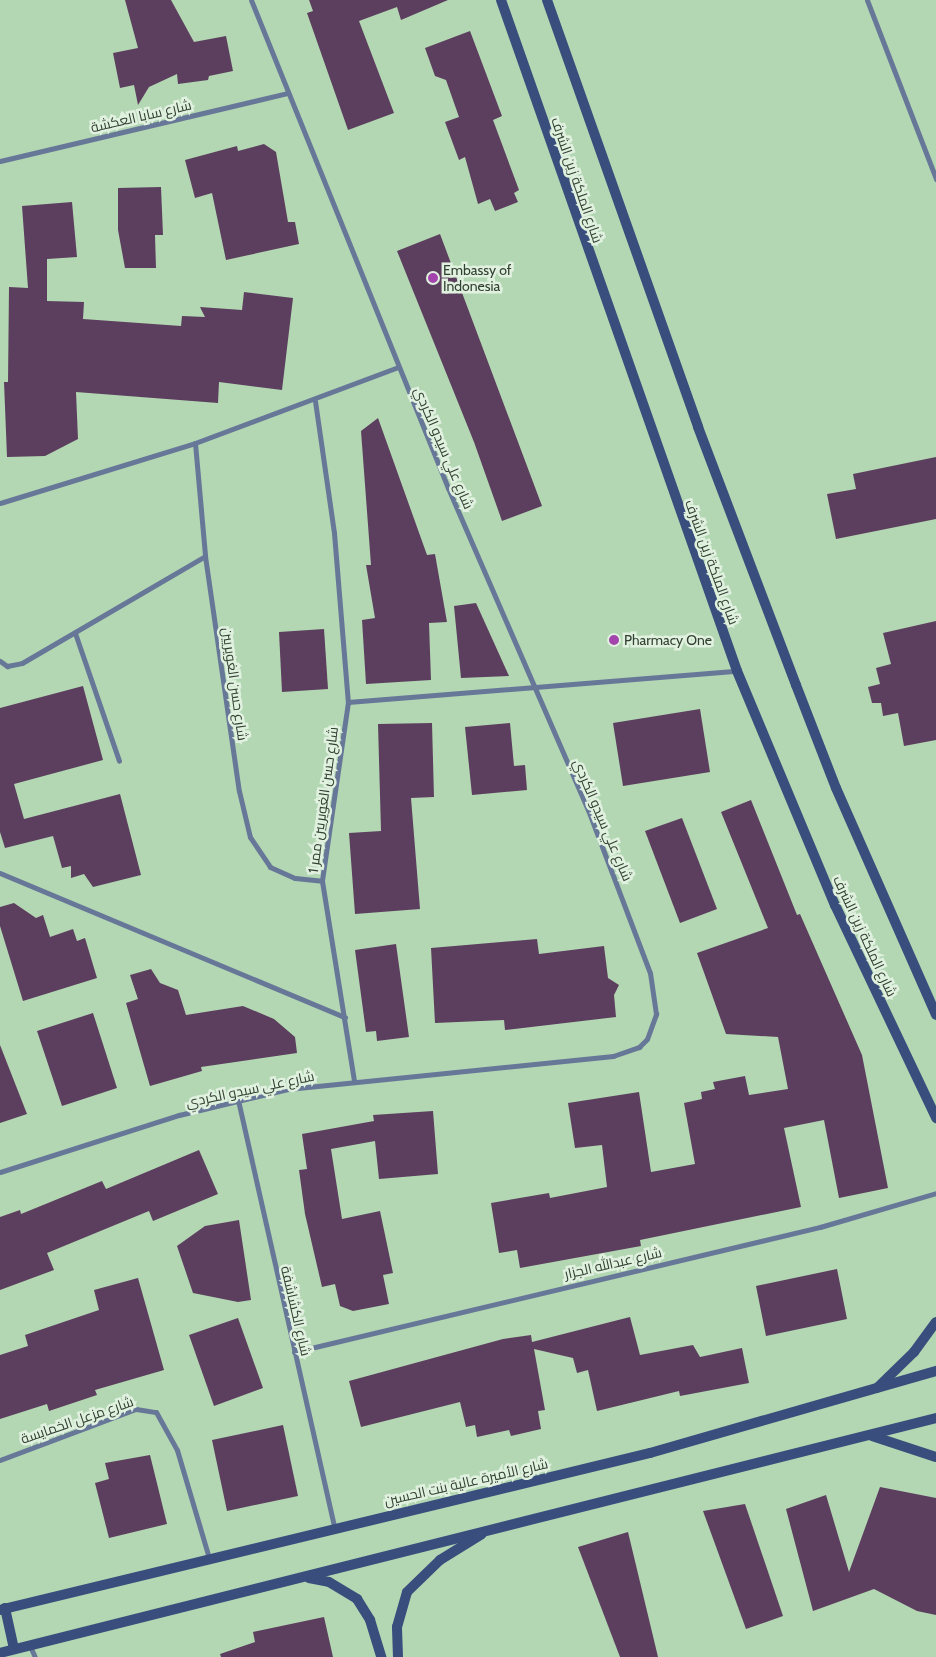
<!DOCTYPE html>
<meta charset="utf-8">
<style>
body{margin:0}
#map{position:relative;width:936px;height:1657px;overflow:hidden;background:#b3d6b3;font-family:Cabin,Cairo,sans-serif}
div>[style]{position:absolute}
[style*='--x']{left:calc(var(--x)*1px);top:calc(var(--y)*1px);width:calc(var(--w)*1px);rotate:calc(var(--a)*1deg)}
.building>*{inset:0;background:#5c3f5e}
.street>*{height:5px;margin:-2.5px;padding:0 2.5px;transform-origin:2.5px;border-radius:2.5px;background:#677798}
.secondary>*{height:10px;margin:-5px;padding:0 5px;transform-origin:5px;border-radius:5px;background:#394e7c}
.dots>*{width:14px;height:14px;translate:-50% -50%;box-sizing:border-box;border:2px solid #e0f1df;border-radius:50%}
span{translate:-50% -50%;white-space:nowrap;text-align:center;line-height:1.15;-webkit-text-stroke:5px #e0f1df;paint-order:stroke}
.street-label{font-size:14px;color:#324032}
.poi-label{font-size:14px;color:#324032}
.left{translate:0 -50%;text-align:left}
</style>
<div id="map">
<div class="building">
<i style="clip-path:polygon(125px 0,171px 0,194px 42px,226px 36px,233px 71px,209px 76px,208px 80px,178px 84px,177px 74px,149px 87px,138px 105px,134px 85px,120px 88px,113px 53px,138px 48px)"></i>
<i style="clip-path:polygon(309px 0,448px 0,401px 20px,397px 7px,359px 21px,394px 113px,348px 130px,307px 13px,313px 11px)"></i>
<i style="clip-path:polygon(470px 31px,502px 116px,493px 120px,519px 190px,514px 193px,518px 202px,495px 211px,490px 199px,478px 204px,465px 157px,459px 160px,445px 122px,459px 117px,446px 80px,435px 76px,425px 48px)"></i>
<i style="clip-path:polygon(264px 144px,276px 152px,288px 222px,295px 222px,299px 244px,226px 260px,212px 193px,195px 198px,185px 160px,237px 146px,238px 151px)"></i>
<i style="clip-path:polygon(161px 187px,163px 235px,155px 235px,156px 268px,125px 268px,118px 230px,118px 188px)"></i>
<i style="clip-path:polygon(72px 202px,77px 257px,47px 259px,47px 301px,84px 302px,83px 319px,181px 326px,182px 316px,205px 317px,200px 307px,242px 310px,244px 292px,293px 298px,282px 390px,219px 382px,218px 403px,76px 392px,78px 439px,45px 456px,7px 457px,4px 382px,8px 382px,9px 287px,28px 288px,22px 206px)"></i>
<i style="clip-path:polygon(440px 234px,542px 506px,502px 521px,474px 442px,397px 251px)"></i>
<i style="clip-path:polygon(378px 418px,427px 555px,435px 554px,447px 622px,429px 623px,431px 680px,366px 684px,362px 620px,375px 618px,366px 565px,371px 565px,361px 431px)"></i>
<i style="clip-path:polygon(936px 457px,936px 519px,836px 539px,827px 494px,856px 489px,853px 474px)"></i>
<i style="clip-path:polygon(476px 603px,509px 676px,461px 678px,454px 606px)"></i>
<i style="clip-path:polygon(936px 621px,936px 740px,904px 746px,898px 713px,883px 716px,881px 703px,872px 703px,868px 687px,880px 684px,876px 668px,891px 664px,883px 633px)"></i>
<i style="clip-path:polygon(324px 629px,328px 689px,282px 692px,279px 632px)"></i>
<i style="clip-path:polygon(83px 686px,103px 760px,14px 784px,24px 819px,120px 794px,141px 875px,93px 887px,84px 874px,71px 878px,71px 866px,62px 868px,53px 836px,5px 848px,0 832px,0 708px)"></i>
<i style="clip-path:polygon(700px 709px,710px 772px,623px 786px,613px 723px)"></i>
<i style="clip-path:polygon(432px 723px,434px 797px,411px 798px,420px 909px,355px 914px,349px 833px,381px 831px,378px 724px)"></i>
<i style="clip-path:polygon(510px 723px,514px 766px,525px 765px,527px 790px,472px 795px,465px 727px)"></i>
<i style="clip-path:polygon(751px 800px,797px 915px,800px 914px,862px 1055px,888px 1188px,839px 1198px,824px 1120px,784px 1128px,801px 1207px,640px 1240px,641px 1246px,520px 1268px,517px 1250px,499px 1253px,491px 1203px,549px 1193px,550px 1198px,607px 1187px,602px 1145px,575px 1148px,568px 1103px,639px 1092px,651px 1172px,695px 1164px,684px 1103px,702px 1099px,701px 1092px,715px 1089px,713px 1082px,745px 1076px,749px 1095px,788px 1089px,778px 1037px,726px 1034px,697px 953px,768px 928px,721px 812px)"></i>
<i style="clip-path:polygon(682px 818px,717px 909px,680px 923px,645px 831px)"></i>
<i style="clip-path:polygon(14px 903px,36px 918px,43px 915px,50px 937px,73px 929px,77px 941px,85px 938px,97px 978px,23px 1001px,0 926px,0 907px)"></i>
<i style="clip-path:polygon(537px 939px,539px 954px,604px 946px,608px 978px,619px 985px,614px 995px,616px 1017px,505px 1030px,504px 1020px,435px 1023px,431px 948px)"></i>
<i style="clip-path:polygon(396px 944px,409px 1037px,377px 1041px,376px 1031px,366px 1032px,355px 950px)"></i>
<i style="clip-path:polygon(151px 969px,160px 983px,178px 990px,186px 1015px,243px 1006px,274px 1019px,295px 1037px,297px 1053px,201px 1067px,202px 1071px,150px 1086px,126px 1003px,138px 999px,130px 975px)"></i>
<i style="clip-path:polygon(93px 1013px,117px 1088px,62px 1106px,37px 1031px)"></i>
<i style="clip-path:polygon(0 1045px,27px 1114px,0 1123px)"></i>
<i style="clip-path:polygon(433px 1111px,438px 1174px,379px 1179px,375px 1141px,331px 1149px,342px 1219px,380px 1211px,393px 1273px,383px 1275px,389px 1304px,353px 1311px,340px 1306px,335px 1284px,322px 1287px,305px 1214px,299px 1170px,307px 1169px,302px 1134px,374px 1121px,373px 1115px)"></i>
<i style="clip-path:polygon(199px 1150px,218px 1194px,153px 1221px,149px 1211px,47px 1253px,54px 1270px,0 1290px,0 1217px,20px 1210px,21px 1214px,102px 1181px,106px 1189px)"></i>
<i style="clip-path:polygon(239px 1220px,251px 1300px,238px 1302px,193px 1293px,177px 1246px,205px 1226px)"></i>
<i style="clip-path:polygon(837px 1269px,847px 1319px,766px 1336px,756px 1286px)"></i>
<i style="clip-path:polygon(138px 1278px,164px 1370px,95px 1390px,97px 1395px,49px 1411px,47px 1404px,0 1419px,0 1355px,28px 1346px,25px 1335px,99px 1310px,94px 1290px)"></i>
<i style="clip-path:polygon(630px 1317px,640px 1355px,693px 1345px,700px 1357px,742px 1348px,749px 1383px,680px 1396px,679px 1391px,597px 1411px,588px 1370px,577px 1373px,573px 1358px,534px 1349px,545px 1410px,538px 1411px,541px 1429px,511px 1436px,509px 1430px,477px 1437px,475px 1425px,466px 1427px,460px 1402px,361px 1427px,349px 1381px,503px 1339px,531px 1335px,532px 1342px)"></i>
<i style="clip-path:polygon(238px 1318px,263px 1388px,214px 1406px,189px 1335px)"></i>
<i style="clip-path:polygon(283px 1425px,298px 1496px,227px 1511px,212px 1440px)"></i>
<i style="clip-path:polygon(150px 1455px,167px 1524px,109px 1538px,95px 1483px,109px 1479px,105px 1463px)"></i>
<i style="clip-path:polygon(880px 1487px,936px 1498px,936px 1615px,917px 1611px,874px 1589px,813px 1611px,786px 1509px,826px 1495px,849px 1572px)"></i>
<i style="clip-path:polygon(745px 1504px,783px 1616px,746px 1629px,703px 1511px)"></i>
<i style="clip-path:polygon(628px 1532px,658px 1657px,620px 1657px,578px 1547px)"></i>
<i style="clip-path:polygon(324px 1617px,333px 1657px,221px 1657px,220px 1654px,255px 1642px,253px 1632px)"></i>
</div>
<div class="street">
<i style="--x:867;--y:0;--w:192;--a:68.9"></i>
<i style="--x:0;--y:161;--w:295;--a:-13.3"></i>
<i style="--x:315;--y:401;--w:133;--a:81.8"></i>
<i style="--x:334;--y:533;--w:170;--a:85.3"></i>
<i style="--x:348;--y:702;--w:181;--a:98.3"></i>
<i style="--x:322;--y:881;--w:203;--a:80.9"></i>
<i style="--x:195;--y:443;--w:113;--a:84.9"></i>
<i style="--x:205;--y:556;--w:237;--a:81.8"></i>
<i style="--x:239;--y:791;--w:47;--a:76.6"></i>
<i style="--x:250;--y:837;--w:36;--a:56"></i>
<i style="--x:270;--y:867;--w:27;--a:24"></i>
<i style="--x:295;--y:878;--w:27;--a:6"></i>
<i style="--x:0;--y:503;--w:204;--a:-17.1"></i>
<i style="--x:195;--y:443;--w:217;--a:-20.5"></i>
<i style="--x:75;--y:633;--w:135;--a:71"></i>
<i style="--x:0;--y:661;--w:9;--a:36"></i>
<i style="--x:7;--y:666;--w:15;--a:-11"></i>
<i style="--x:22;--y:663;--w:212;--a:-30.3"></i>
<i style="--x:348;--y:702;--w:390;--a:-4.6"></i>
<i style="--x:0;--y:873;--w:374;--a:22.7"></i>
<i style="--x:238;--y:1100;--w:438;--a:77.3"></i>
<i style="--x:0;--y:1172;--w:188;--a:-17.7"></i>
<i style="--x:179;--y:1115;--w:112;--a:-13.4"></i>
<i style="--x:288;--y:1089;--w:327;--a:-5.8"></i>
<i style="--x:613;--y:1056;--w:28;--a:-19"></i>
<i style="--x:639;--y:1047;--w:11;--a:-45"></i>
<i style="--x:647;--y:1039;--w:27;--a:-70"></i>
<i style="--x:656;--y:1014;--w:41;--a:-98.3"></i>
<i style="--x:650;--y:973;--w:174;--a:-110.8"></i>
<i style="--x:588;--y:810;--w:351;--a:-113.5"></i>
<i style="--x:448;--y:488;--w:526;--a:-111.98"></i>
<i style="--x:294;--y:1352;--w:541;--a:-13.37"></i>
<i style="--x:820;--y:1227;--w:121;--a:-16.3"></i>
<i style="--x:0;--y:1460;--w:145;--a:-20.6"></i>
<i style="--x:136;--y:1409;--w:20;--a:9"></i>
<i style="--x:156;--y:1412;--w:43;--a:61.1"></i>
<i style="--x:177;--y:1450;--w:113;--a:73.5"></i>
<i style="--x:30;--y:1646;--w:12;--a:66"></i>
</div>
<div class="secondary">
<i style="--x:501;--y:0;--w:711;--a:70.62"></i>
<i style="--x:737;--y:671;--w:254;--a:67.3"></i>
<i style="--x:835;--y:905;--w:236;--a:64.6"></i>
<i style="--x:547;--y:0;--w:453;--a:70.5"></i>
<i style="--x:698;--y:427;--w:276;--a:69.2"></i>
<i style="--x:796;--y:685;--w:110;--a:68.8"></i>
<i style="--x:836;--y:788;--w:248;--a:66.2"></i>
<i style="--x:877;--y:1388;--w:52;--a:-44.2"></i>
<i style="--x:914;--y:1352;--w:37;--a:-54"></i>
<i style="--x:872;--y:1436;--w:67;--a:18.2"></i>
<i style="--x:309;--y:1578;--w:20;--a:11"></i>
<i style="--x:329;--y:1582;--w:33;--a:31"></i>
<i style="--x:357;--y:1599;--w:25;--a:58"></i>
<i style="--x:370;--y:1620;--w:39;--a:73"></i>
<i style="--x:5;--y:1608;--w:42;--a:77.6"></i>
<i style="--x:0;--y:1610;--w:669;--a:-13.58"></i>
<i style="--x:650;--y:1453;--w:298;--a:-16"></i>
<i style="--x:0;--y:1653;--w:965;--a:-14.09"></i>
<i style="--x:398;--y:1657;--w:30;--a:-92"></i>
<i style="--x:397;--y:1627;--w:36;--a:-74"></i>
<i style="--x:407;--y:1592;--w:46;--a:-44.1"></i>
<i style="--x:440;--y:1560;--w:49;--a:-31.8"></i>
</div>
<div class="dots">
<i style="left:433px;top:278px;background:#a445ad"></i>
<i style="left:614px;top:640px;background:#a445ad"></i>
</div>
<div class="street-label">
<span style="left:141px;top:116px;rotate:-13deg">شارع سابا العكشة</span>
<span style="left:577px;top:180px;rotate:71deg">شارع الملكة زين الشرف</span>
<span style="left:444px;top:448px;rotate:67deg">شارع علي سيدو الكردي</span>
<span style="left:712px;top:562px;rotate:70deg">شارع الملكة زين الشرف</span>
<span style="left:235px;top:684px;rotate:82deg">شارع حسن الغويريين</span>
<span style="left:323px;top:800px;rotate:-82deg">شارع حسن الغويريين ممر 1</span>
<span style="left:603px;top:820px;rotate:67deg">شارع علي سيدو الكردي</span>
<span style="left:865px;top:936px;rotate:65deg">شارع الملكة زين الشرف</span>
<span style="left:250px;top:1089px;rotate:-12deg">شارع علي سيدو الكردي</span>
<span style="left:613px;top:1263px;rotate:-13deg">شارع عبدالله الجزار</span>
<span style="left:296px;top:1311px;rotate:77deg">شارع الكشاشفة</span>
<span style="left:77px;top:1420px;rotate:-19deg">شارع مزعل الخمايسة</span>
<span style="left:466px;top:1482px;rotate:-13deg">شارع الأميرة عالية بنت الحسين</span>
</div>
<div class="poi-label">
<span class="left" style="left:443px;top:278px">Embassy of<br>Indonesia</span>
<span class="left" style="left:624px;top:640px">Pharmacy One</span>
</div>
</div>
